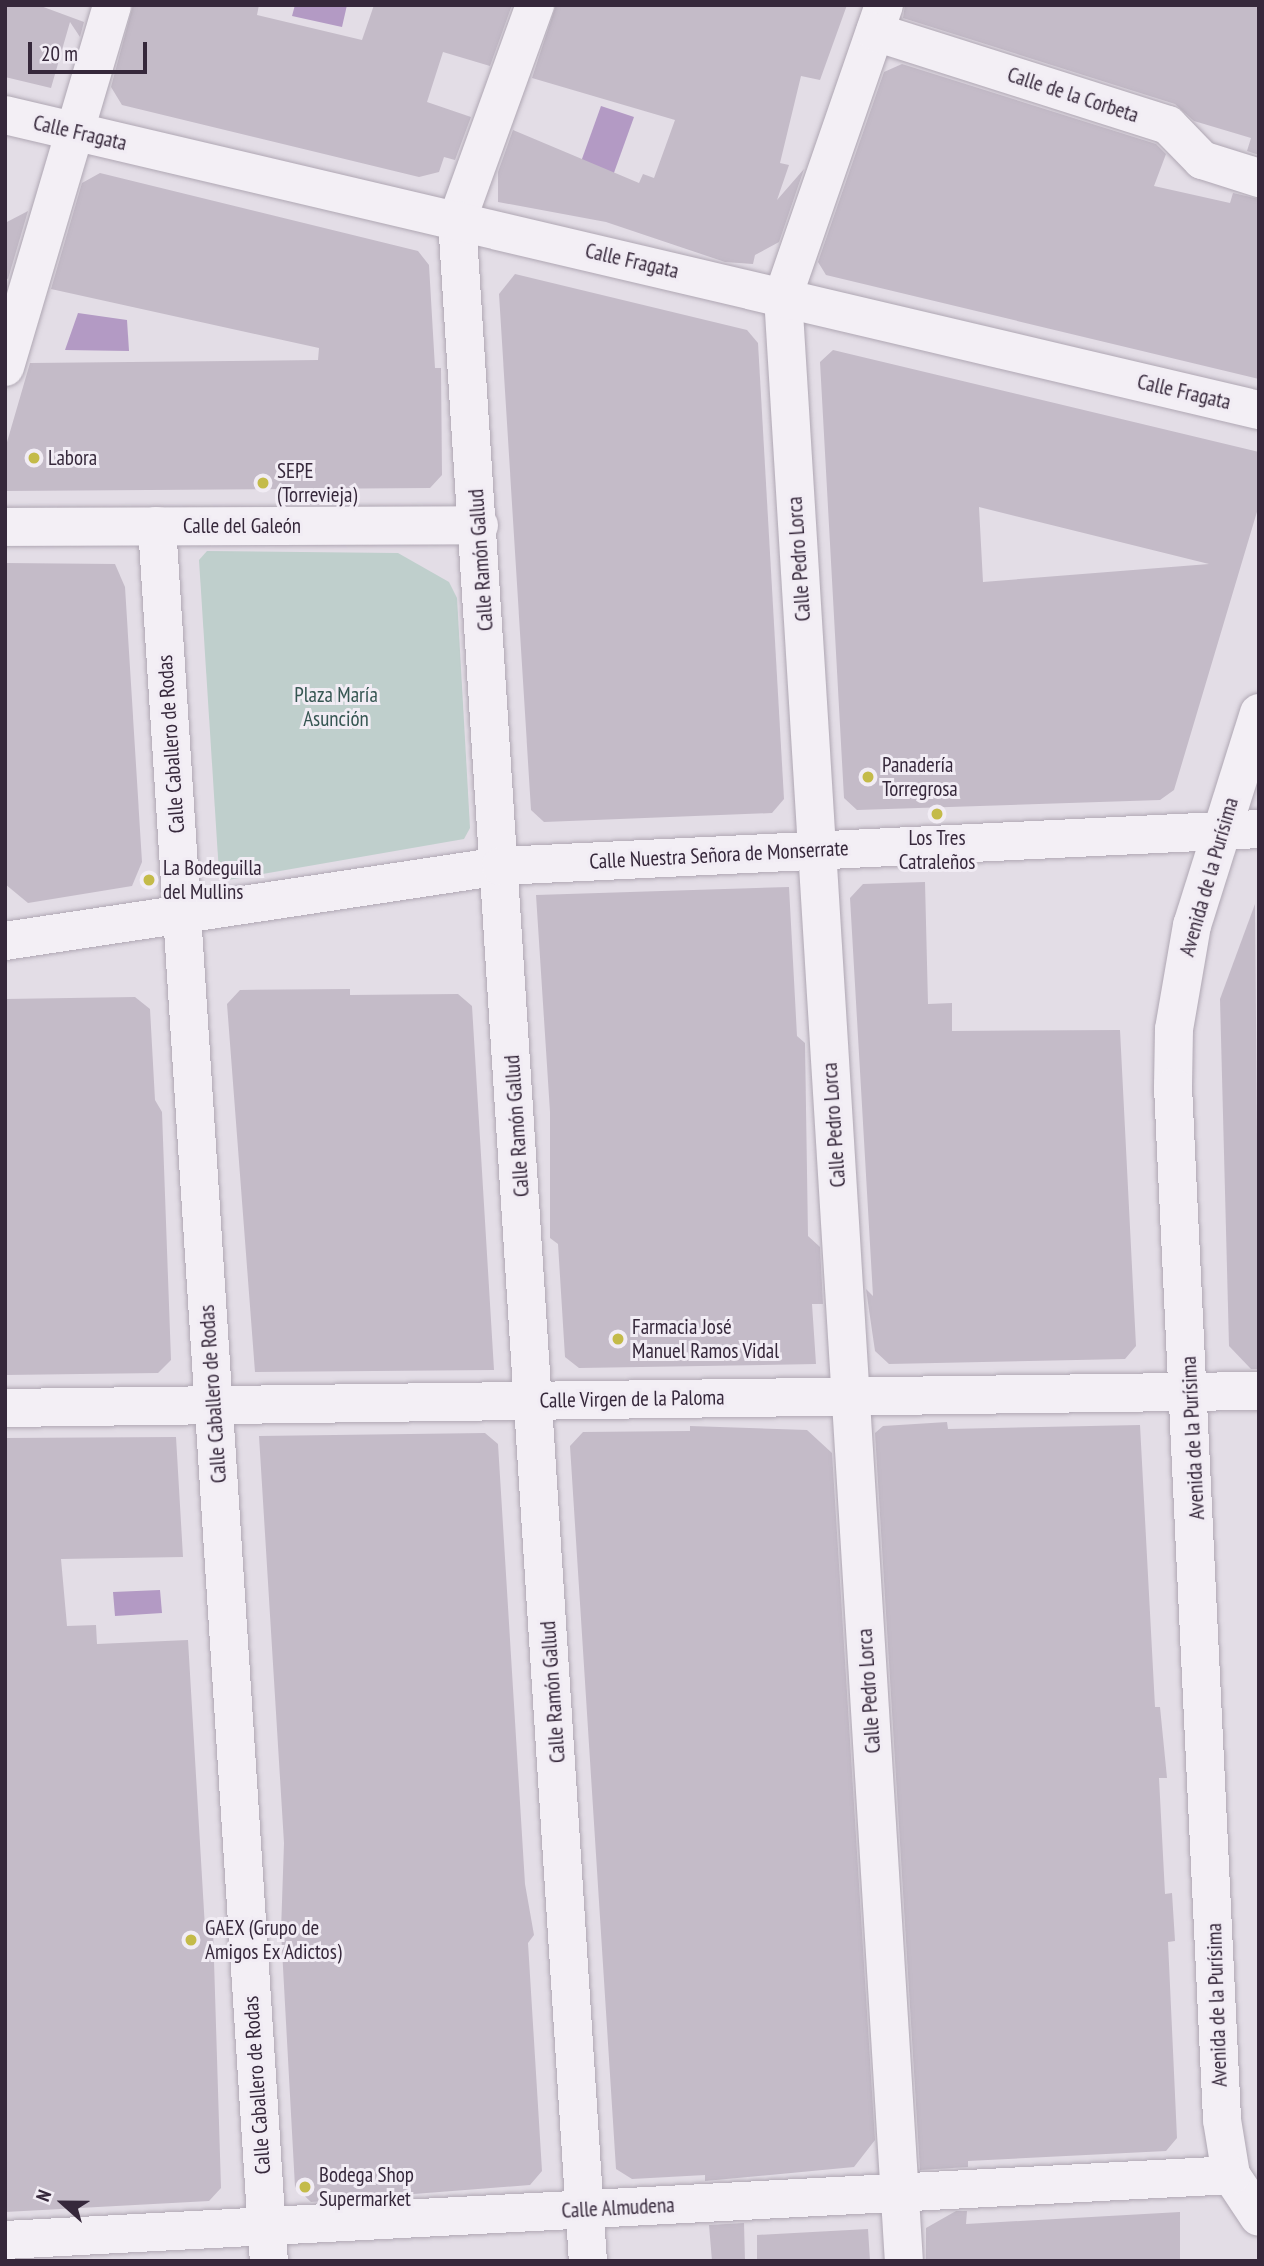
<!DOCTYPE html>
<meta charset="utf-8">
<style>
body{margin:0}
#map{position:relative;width:1264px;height:2266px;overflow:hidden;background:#e3dde6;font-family:"PT Sans Narrow",sans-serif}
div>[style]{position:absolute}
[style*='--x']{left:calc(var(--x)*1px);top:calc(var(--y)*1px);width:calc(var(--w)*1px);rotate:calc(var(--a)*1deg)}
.green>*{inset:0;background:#bfcfcc}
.water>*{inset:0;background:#b39ac4}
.building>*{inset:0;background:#c4bbc8}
.roads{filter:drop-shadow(0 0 2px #afa7b3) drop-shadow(0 0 2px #afa7b3)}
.minor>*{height:38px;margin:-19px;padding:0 19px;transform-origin:19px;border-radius:19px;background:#f3eff5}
.dots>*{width:19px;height:19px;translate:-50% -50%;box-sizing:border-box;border:4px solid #f1ecf4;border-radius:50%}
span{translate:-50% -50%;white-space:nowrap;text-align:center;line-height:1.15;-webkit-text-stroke:6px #f1ecf4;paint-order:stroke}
.street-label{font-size:21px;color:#36283b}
.poi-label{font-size:21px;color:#36283b}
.left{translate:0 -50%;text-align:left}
.park-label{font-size:21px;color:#365652}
.frame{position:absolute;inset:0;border:7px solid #36283b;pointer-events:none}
.north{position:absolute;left:28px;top:2168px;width:70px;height:70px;-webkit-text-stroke:5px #f1ecf4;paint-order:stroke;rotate:291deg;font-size:19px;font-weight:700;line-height:28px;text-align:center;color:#36283b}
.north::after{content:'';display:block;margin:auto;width:24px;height:32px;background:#36283b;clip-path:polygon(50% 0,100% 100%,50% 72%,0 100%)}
.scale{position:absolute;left:28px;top:42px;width:119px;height:32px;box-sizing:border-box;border:4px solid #36283b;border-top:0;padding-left:9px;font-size:21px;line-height:24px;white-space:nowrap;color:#36283b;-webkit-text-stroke:5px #f1ecf4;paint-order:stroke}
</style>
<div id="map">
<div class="green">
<i style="clip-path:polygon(207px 551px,398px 553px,449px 582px,457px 598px,470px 828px,464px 839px,228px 880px,219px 873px,199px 560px)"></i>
</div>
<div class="water">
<i style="clip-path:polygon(295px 5px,347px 5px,342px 27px,292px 16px)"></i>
<i style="clip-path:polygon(601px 106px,634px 117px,611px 181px,578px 170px)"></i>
<i style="clip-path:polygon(78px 313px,127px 320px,129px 351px,65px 350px)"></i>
<i style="clip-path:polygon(160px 1590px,162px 1613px,115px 1616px,113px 1592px)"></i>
</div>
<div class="building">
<i style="clip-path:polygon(5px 5px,38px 5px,84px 22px,80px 37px,70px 22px,51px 88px,5px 77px)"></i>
<i style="clip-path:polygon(133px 5px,259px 5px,257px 15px,362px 40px,374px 5px,512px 5px,490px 66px,443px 52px,427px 102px,471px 117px,455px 160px,444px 157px,439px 172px,419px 177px,122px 105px,111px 87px)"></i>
<i style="clip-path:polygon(556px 5px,847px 5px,820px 80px,801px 76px,780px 163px,789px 165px,777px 200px,804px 169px,779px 242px,755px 255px,753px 264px,725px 262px,606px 222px,498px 202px,498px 172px,513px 130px,639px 183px,643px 174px,654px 178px,675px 120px,532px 78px)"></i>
<i style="clip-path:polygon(905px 5px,1259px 5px,1259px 155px,1247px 151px,1251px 138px,1194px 121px,1175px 104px,903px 18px)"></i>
<i style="clip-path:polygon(902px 64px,1156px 144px,1166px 154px,1154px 186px,1230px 203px,1233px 193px,1259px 199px,1259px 379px,826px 275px,818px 262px,884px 72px)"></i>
<i style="clip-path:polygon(100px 173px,418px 251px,429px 265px,435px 368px,441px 368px,442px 475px,430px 488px,5px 491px,5px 449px,30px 363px,318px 360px,319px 348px,51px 289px,82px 183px)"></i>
<i style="clip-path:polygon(28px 211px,8px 279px,5px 278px,5px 223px)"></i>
<i style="clip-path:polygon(515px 274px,747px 330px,758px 343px,784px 799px,772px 813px,544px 822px,531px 810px,499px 294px)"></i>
<i style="clip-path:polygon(evenodd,833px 350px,1259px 452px,1259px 505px,1174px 790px,1160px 800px,857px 810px,844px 798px,820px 362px,833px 350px,979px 507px,1209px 564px,983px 582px,979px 507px)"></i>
<i style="clip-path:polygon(5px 563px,115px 564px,125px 587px,142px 862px,132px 886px,28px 903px,5px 884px)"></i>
<i style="clip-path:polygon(925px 882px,928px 1004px,952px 1003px,952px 1031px,1120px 1030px,1136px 1346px,1125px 1359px,889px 1364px,875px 1351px,866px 1289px,873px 1296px,850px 898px,863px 884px)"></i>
<i style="clip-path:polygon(789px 887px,797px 1036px,805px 1043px,808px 1236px,820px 1247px,823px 1304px,812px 1304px,816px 1364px,579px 1368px,565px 1357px,558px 1244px,550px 1238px,550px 1112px,536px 895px)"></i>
<i style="clip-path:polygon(1255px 904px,1259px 1369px,1251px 1369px,1229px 1346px,1220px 999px)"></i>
<i style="clip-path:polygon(350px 989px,350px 995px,458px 994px,472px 1006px,494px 1370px,255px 1372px,227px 1004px,240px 990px)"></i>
<i style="clip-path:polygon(135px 997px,150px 1009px,155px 1100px,162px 1112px,171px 1360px,158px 1373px,5px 1375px,5px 999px)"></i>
<i style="clip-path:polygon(947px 1422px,948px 1429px,1140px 1425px,1155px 1707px,1160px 1707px,1167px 1778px,1159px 1778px,1165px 1894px,1172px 1893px,1175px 1941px,1168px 1942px,1177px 2138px,1166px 2151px,968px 2161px,968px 2167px,920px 2170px,875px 1433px,883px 1426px)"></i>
<i style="clip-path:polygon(690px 1426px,807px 1430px,832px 1453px,875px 2140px,854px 2167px,705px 2181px,705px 2175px,632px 2179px,616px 2169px,570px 1446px,583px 1432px,690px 1431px)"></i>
<i style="clip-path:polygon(485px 1433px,498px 1444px,525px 1884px,534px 1935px,528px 1943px,542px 2171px,530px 2185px,311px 2202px,295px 2187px,281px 1931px,284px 1843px,259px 1436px)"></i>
<i style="clip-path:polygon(176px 1437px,183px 1557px,61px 1559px,67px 1626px,96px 1625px,97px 1644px,188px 1640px,205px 1928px,213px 1928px,221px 2188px,209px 2201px,5px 2212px,5px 1438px)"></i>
<i style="clip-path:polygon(956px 2211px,967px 2211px,966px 2224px,1180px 2212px,1180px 2261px,926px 2261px,926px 2228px)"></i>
<i style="clip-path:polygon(744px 2223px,745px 2261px,712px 2261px,709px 2225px)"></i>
<i style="clip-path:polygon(868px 2229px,870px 2261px,757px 2261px,757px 2235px)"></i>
</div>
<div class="roads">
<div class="minor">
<i style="--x:535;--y:5;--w:229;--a:109.9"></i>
<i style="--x:457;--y:220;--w:2045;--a:86.33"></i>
<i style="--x:884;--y:5;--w:308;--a:109.1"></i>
<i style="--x:783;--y:296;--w:1969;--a:86.48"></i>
<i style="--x:875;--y:32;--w:307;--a:17.6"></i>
<i style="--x:1168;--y:125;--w:49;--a:45.8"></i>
<i style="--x:1202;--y:160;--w:60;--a:17.5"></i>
<i style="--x:5;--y:115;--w:1288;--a:13.24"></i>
<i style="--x:5;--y:367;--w:377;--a:-73.5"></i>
<i style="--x:157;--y:526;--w:1739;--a:86.31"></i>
<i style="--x:5;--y:527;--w:474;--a:-0.2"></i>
<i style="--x:1259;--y:713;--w:222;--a:107.5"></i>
<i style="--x:1192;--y:925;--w:106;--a:99.8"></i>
<i style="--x:1174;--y:1029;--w:58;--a:91"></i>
<i style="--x:1173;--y:1087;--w:1034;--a:87.28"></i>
<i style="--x:1222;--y:2120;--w:56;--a:80.7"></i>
<i style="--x:1231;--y:2175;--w:50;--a:56.3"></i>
<i style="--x:5;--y:941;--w:502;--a:-8.6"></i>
<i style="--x:501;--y:866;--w:759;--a:-2.79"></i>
<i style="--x:5;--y:1408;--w:1254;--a:-0.78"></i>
<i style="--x:5;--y:2240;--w:1228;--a:-3.03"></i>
</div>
</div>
<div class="dots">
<i style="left:34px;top:458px;background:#c4bb49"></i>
<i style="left:263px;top:483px;background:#c4bb49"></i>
<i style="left:868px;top:777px;background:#c4bb49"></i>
<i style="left:937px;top:814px;background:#c4bb49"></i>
<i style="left:149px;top:880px;background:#c4bb49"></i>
<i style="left:618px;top:1339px;background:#c4bb49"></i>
<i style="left:191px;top:1940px;background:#c4bb49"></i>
<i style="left:305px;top:2187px;background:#c4bb49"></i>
</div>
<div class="street-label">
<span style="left:1073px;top:95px;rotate:18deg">Calle de la Corbeta</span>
<span style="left:80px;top:133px;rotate:13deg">Calle Fragata</span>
<span style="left:632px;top:261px;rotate:13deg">Calle Fragata</span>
<span style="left:1184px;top:392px;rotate:13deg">Calle Fragata</span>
<span style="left:242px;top:526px">Calle del Galeón</span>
<span style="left:799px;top:559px;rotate:-94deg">Calle Pedro Lorca</span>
<span style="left:481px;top:560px;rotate:-94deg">Calle Ramón Gallud</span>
<span style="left:171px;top:744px;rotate:-94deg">Calle Caballero de Rodas</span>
<span style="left:719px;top:855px;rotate:-3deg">Calle Nuestra Señora de Monserrate</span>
<span style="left:1209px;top:877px;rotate:-74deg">Avenida de la Purísima</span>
<span style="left:834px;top:1125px;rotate:-94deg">Calle Pedro Lorca</span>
<span style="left:517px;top:1126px;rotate:-94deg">Calle Ramón Gallud</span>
<span style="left:213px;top:1394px;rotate:-94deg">Calle Caballero de Rodas</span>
<span style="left:632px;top:1399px;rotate:-1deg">Calle Virgen de la Paloma</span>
<span style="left:1193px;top:1438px;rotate:-93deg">Avenida de la Purísima</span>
<span style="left:869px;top:1691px;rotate:-94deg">Calle Pedro Lorca</span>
<span style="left:553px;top:1692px;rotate:-94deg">Calle Ramón Gallud</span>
<span style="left:1217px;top:2005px;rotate:-92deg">Avenida de la Purísima</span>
<span style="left:257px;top:2085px;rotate:-94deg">Calle Caballero de Rodas</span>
<span style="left:618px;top:2208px;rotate:-3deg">Calle Almudena</span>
</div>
<div class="poi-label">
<span class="left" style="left:48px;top:458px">Labora</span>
<span class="left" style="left:277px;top:483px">SEPE<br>(Torrevieja)</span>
<span class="left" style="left:882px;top:777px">Panadería<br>Torregrosa</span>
<span style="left:937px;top:850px">Los Tres<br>Catraleños</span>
<span class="left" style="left:163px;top:880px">La Bodeguilla<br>del Mullins</span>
<span class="left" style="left:632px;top:1339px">Farmacia José<br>Manuel Ramos Vidal</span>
<span class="left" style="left:205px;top:1940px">GAEX (Grupo de<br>Amigos Ex Adictos)</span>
<span class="left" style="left:319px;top:2187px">Bodega Shop<br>Supermarket</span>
</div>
<div class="park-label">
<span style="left:336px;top:707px">Plaza María<br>Asunción</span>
</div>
<div class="frame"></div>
<div class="north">N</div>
<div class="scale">20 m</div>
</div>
